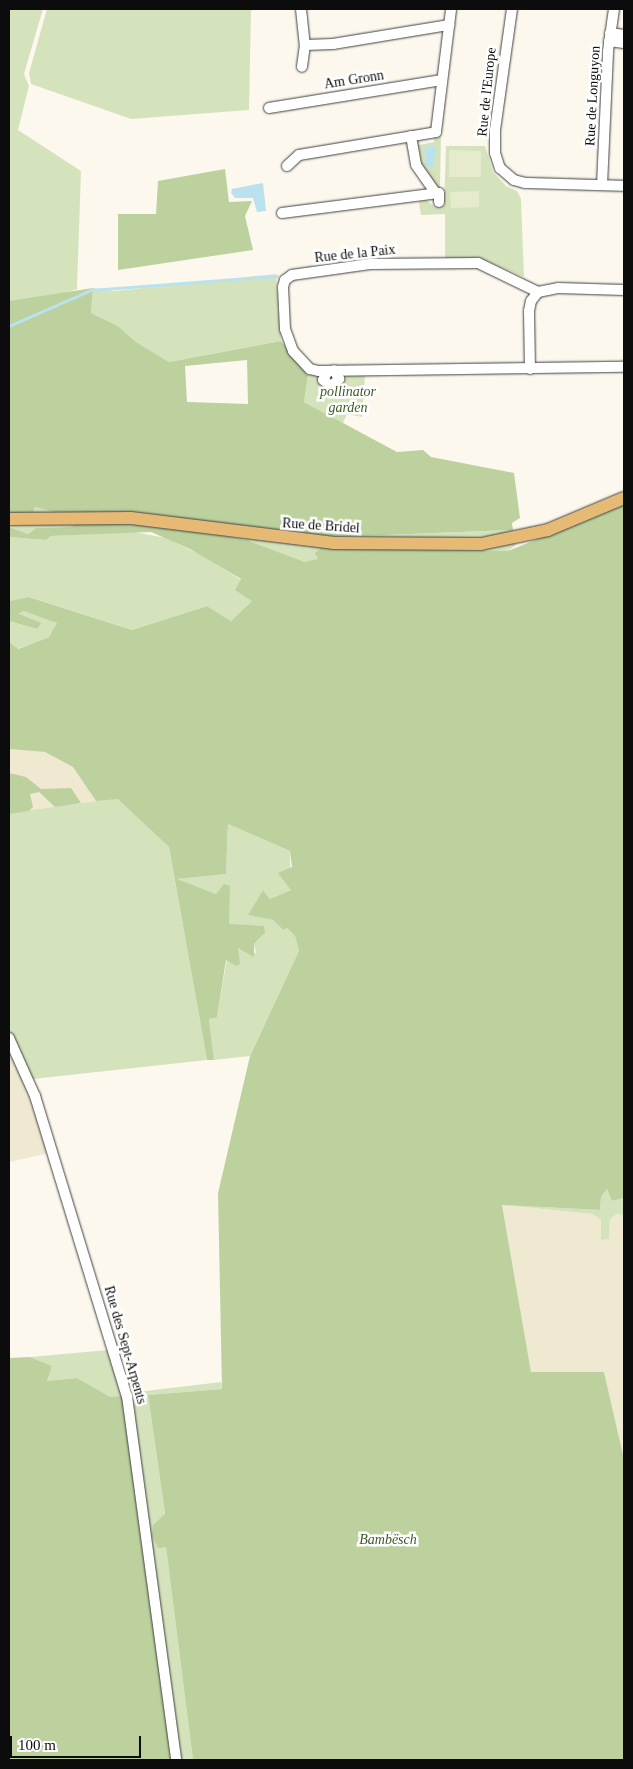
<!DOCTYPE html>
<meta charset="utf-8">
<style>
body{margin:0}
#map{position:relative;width:633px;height:1769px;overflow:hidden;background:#fdf8ee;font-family:Georgia,serif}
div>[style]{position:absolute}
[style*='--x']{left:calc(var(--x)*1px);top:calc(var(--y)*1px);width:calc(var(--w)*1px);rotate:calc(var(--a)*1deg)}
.farmland>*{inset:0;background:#efe9d1}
.green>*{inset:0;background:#d5e3bc}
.forest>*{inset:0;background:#bcd19d}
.pitch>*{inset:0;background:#e5ebcc}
.water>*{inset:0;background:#b9e1ee}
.stream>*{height:2.5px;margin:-1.25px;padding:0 1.25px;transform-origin:1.25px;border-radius:1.25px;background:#b9e1ee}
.roads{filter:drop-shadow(0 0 1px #3f3f3f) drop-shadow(0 0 1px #3f3f3f)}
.minor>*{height:10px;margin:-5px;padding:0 5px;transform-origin:5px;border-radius:5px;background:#fff}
.major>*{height:12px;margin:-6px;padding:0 6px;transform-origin:6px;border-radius:6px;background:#e6ba74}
span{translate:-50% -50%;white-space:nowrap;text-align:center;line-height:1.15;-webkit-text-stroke:5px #fff;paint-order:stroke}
.street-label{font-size:14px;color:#0c0c0c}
.park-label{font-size:14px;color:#385b25;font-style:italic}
.frame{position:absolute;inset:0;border:10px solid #0c0c0c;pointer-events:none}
.scale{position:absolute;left:10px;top:1736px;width:131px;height:22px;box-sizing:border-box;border:2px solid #0c0c0c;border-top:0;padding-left:6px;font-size:15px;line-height:18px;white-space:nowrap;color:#0c0c0c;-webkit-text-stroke:4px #fff;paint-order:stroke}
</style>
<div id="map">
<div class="farmland">
<i style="clip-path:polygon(9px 749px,45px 752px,73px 767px,96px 801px,17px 812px,9px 792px)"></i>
<i style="clip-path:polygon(9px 1047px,27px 1096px,30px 1095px,49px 1153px,9px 1162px)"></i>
<i style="clip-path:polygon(502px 1205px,592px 1214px,601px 1220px,601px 1239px,609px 1239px,610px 1220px,616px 1214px,624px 1215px,624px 1459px,604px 1372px,531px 1373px)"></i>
</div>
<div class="green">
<i style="clip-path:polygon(9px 9px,43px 9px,24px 74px,29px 86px,18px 130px,81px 171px,77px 289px,58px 295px,9px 301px)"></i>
<i style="clip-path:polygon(47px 9px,251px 9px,249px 110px,131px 119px,31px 84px,29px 73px)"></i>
<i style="clip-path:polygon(434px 135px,441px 135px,440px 187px,436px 187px,419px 163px,415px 140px,418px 139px,419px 145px,434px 142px)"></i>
<i style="clip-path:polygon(446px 146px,485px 146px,493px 172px,506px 186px,517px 191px,521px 199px,524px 277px,480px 258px,445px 258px,445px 214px,421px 215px,419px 202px,426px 200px,435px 207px,444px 206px)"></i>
<i style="clip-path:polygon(276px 274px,281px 341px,169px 362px,136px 342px,118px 326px,91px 313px,93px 288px,115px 291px)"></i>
<i style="clip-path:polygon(308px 375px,318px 375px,321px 386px,332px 390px,343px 384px,346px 376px,365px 376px,362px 417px,347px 414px,343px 423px,304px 402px)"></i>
<i style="clip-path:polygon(35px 507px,54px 512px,131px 512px,334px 537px,513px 530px,516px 545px,508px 551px,305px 562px,247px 540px,79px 522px,70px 527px,36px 528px,28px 534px,9px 527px,9px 513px,33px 512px)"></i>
<i style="clip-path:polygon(134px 532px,166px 538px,203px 556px,241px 580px,252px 601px,231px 621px,207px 606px,132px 630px,30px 597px,9px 601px,9px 537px,46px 540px,51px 536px)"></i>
<i style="clip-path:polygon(23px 611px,58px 623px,49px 637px,17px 649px,9px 642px,9px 621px,37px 629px,19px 614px)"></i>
<i style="clip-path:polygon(9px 792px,17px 812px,118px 798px,169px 847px,207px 1060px,33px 1079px,129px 1387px,137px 1392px,221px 1382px,222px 1389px,148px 1395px,165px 1515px,153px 1525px,166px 1546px,193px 1760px,176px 1760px,110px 1398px,77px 1378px,47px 1381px,52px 1366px,30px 1357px,108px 1350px,30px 1096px,28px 1096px,10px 1054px)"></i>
<i style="clip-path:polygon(228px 824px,290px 851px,291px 890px,270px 899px,263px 890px,249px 915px,273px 920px,283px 930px,287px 928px,295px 936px,299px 951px,250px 1056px,214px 1060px,209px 1019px,217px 1016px,227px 959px,238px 948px,256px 953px,254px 944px,265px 933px,229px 924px,216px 894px,175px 879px,226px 874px)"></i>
<i style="clip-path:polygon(607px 1189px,612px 1201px,624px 1198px,624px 1215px,616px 1214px,610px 1220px,609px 1239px,601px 1240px,601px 1220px,592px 1214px,502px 1205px,600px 1210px,601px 1197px)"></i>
</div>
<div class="forest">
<i style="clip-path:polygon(225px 169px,229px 202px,252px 201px,245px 216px,253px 250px,118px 270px,118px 214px,156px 214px,158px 181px)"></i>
<i style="clip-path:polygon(evenodd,93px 288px,91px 313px,118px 326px,136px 342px,169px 362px,281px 341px,308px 375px,304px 402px,397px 452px,423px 450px,431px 457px,514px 473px,520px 518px,512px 523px,513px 530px,334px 537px,132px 512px,54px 512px,35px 507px,33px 512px,9px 513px,9px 301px,93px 288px,247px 360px,248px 404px,187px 402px,185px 366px,247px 360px)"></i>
<i style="clip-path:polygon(624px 504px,624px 1198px,612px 1201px,607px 1189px,601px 1197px,600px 1210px,502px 1205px,531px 1372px,604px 1372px,624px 1459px,624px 1760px,193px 1760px,166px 1547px,158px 1548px,152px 1536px,153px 1525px,165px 1514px,148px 1395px,222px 1389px,218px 1193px,250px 1056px,299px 951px,295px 936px,287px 928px,283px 930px,273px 920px,248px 915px,263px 890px,270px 899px,291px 890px,278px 873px,292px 867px,290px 851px,228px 824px,226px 874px,177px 879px,216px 894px,224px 884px,230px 886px,229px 924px,264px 926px,265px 933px,254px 944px,254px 957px,238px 948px,240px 964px,236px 966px,226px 960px,217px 1017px,209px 1019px,214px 1060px,207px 1060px,169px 847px,118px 799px,96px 801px,73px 767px,45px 752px,9px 749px,9px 642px,18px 649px,49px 637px,57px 623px,23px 611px,19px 614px,41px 623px,37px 629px,9px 621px,9px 601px,29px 597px,132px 630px,207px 606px,231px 621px,252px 601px,235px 590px,241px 579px,190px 549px,151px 532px,51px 536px,46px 540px,9px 537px,9px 527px,28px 534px,36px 528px,70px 527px,79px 522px,173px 527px,247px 540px,305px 562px,318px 559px,315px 553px,321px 548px,508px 551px)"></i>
<i style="clip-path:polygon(9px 773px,26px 777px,41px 789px,71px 788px,81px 803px,55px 807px,39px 792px,30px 794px,33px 807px,29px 811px,9px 814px)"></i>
<i style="clip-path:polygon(30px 1357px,52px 1366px,47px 1381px,77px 1378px,110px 1397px,127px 1396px,176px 1760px,9px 1760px,9px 1358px)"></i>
</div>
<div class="pitch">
<i style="clip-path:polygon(449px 150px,481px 151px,481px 177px,449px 177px)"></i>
<i style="clip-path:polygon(479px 191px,479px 207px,451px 208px,450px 192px)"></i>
</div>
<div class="water">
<i style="clip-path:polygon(435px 146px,434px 166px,429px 167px,426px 165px,424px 147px)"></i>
<i style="clip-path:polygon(263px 183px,266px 211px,257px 212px,253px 198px,235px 198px,231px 193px,232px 189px)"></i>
</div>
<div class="stream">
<i style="--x:9;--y:326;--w:90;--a:-23.7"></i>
<i style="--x:91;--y:290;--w:186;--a:-4.3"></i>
</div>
<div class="roads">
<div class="minor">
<i style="--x:301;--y:9;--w:36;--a:84"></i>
<i style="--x:305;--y:45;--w:22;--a:98"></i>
<i style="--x:512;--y:9;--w:122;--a:98"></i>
<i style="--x:495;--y:130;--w:23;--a:90"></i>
<i style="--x:495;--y:153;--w:16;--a:72"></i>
<i style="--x:500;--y:168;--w:18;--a:41"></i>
<i style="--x:514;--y:180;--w:11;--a:15"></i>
<i style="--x:525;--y:183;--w:99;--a:1.7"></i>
<i style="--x:610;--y:33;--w:14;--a:8"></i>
<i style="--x:609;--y:41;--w:15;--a:8"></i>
<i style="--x:305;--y:45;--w:28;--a:-2"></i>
<i style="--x:333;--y:44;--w:118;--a:-9.3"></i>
<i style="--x:269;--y:108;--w:175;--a:-9.2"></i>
<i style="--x:411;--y:136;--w:29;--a:80"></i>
<i style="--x:416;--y:165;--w:35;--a:55"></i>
<i style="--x:287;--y:166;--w:16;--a:-43"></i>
<i style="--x:299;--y:155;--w:139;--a:-9.5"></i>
<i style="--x:436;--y:132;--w:124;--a:-83"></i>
<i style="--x:602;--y:185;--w:134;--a:-87.4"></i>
<i style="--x:608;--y:51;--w:42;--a:-81.9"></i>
<i style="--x:282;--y:213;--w:158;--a:-7.3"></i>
<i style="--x:439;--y:193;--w:9;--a:90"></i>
<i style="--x:538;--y:292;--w:67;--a:-154.2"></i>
<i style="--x:478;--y:263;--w:108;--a:179.5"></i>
<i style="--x:370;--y:264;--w:79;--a:172"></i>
<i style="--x:292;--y:275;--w:9;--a:144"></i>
<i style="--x:285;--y:280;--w:7;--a:106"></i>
<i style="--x:283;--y:287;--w:42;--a:87.3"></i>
<i style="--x:285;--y:329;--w:23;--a:70"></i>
<i style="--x:293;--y:351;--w:25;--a:47"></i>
<i style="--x:310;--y:369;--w:9;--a:13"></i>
<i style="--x:319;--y:371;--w:305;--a:-0.8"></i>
<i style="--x:530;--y:369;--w:58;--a:-91"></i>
<i style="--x:529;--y:311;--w:10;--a:-79"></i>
<i style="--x:531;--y:301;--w:11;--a:-52"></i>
<i style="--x:538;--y:292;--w:20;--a:-11"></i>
<i style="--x:558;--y:288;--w:66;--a:1.7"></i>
<i style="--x:328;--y:371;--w:10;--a:119"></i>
<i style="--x:323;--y:380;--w:10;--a:37"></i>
<i style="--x:331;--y:386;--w:11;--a:-41"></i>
<i style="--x:339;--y:379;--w:10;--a:-119"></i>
<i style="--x:9;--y:1038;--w:64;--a:65.9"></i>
<i style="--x:35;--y:1096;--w:314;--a:73"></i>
<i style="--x:127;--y:1396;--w:367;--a:82.3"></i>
</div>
<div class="major">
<i style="--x:9;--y:519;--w:122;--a:-0.5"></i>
<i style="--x:131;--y:518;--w:205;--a:7"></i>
<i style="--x:334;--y:543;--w:147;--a:0.4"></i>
<i style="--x:481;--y:544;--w:68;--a:-11.8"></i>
<i style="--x:548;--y:530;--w:82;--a:-22.8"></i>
</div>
</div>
<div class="street-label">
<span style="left:354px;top:80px;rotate:-9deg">Am Gronn</span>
<span style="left:487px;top:92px;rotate:-84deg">Rue de l'Europe</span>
<span style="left:593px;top:96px;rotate:-87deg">Rue de Longuyon</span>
<span style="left:355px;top:254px;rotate:-6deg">Rue de la Paix</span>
<span style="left:321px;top:526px;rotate:4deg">Rue de Bridel</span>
<span style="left:125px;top:1345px;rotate:74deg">Rue des Sept-Arpents</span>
</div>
<div class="park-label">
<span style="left:348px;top:400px">pollinator<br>garden</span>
<span style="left:388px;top:1540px">Bambësch</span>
</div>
<div class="frame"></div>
<div class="scale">100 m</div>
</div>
